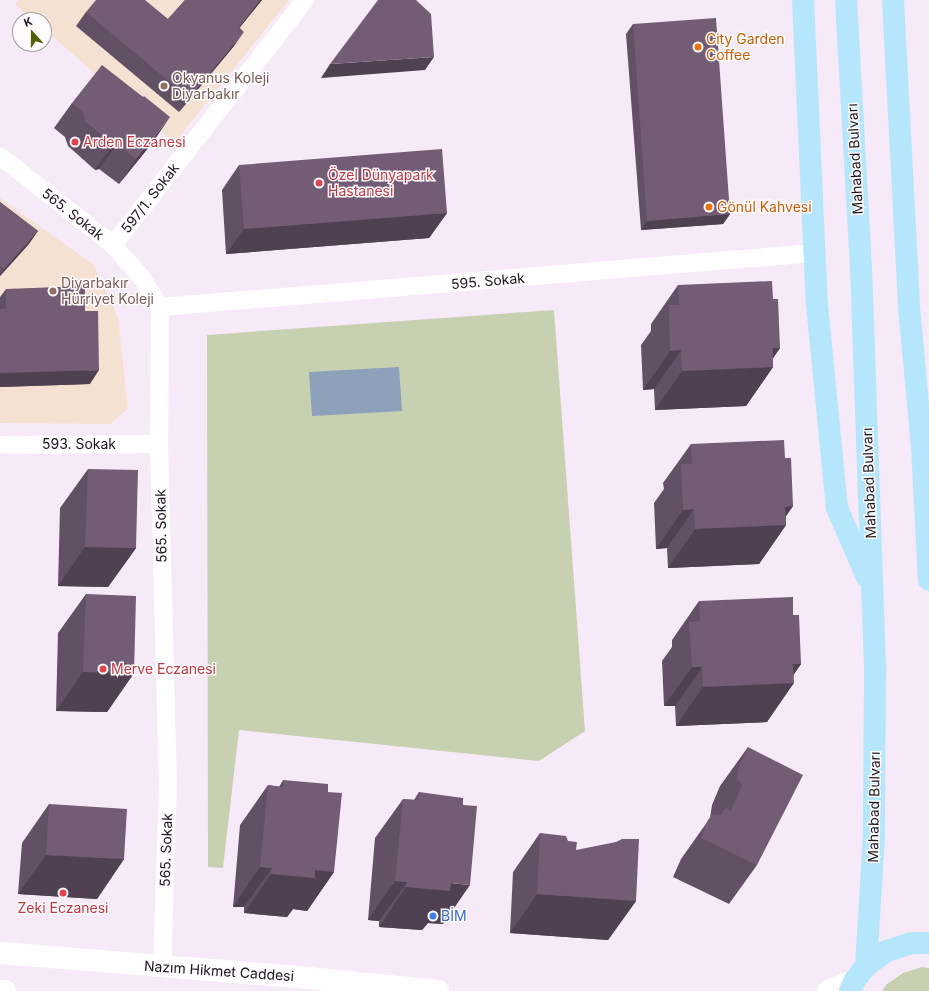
<!DOCTYPE html>
<meta charset="utf-8">
<style>
body{margin:0}
#map{position:relative;width:929px;height:991px;overflow:hidden;background:#f7eaf8;font-family:Inter,sans-serif}
div>[style]{position:absolute}
[style*='--x']{left:calc(var(--x)*1px);top:calc(var(--y)*1px);width:calc(var(--w)*1px);rotate:calc(var(--a)*1deg)}
.education>*{inset:0;background:#f5e1d2}
.green>*{inset:0;background:#c7d0b1}
.water>*{inset:0;background:#8da1bb}
.minor>*{height:18px;margin:-9px;padding:0 9px;transform-origin:9px;border-radius:9px;background:#fff}
.secondary>*{height:22px;margin:-11px;padding:0 11px;transform-origin:11px;border-radius:11px;background:#fff}
.primary>*{height:22px;margin:-11px;padding:0 11px;transform-origin:11px;border-radius:11px;background:#b5e6fb}
.wall>*{inset:0;background:#625065}
.shaded-wall>*{inset:0;background:#504152}
.building>*{inset:0;background:#725d75}
.dots>*{width:11px;height:11px;translate:-50% -50%;box-sizing:border-box;border:2px solid #fefbfe;border-radius:50%}
span{translate:-50% -50%;white-space:nowrap;text-align:center;line-height:1.15;-webkit-text-stroke:3px #fefbfe;paint-order:stroke}
.food-label{font-size:14px;color:#c56008}
.left{translate:0 -50%;text-align:left}
.education-label{font-size:14px;color:#785e54}
.health-label{font-size:14px;color:#be3a42}
.street-label{font-size:14px;color:#1a161b}
.shop-label{font-size:14px;color:#366cbe}
.north{position:absolute;left:12px;top:12px;width:40px;height:40px;box-sizing:border-box;background:#fefbfe;border:1px solid #a39fa3;border-radius:50%;rotate:339deg;font-size:11px;font-weight:700;line-height:16px;text-align:center;color:#1a161b}
.north::after{content:'';display:block;margin:auto;width:14px;height:18px;background:#506105;clip-path:polygon(50% 0,100% 100%,50% 72%,0 100%)}
</style>
<div id="map">
<div class="education">
<i style="clip-path:polygon(18px 0,289px 0,174px 143px,44px 29px,44px 20px,33px 20px,15px 4px)"></i>
<i style="clip-path:polygon(0 198px,94px 265px,118px 317px,128px 409px,110px 424px,0 423px)"></i>
</div>
<div class="green">
<i style="clip-path:polygon(554px 310px,585px 731px,539px 761px,239px 730px,223px 868px,208px 867px,207px 335px)"></i>
<i style="clip-path:polygon(922px 967px,929px 968px,929px 991px,882px 991px,887px 984px,903px 973px)"></i>
</div>
<div class="water">
<i style="clip-path:polygon(399px 367px,402px 411px,312px 416px,309px 372px)"></i>
</div>
<div class="minor">
<i style="--x:0;--y:156;--w:144;--a:38.2"></i>
<i style="--x:113;--y:245;--w:44;--a:48.7"></i>
<i style="--x:142;--y:278;--w:34;--a:58"></i>
<i style="--x:160;--y:307;--w:137;--a:90.4"></i>
<i style="--x:159;--y:444;--w:337;--a:88.5"></i>
<i style="--x:168;--y:781;--w:186;--a:91.8"></i>
<i style="--x:113;--y:245;--w:311;--a:-51.9"></i>
<i style="--x:160;--y:307;--w:657;--a:-4.71"></i>
<i style="--x:0;--y:445;--w:159;--a:-0.4"></i>
</div>
<div class="secondary">
<i style="--x:0;--y:953;--w:299;--a:4.6"></i>
<i style="--x:298;--y:977;--w:141;--a:5.7"></i>
<i style="--x:0;--y:991;--w:5;--a:0"></i>
<i style="--x:828;--y:991;--w:29;--a:-22"></i>
</div>
<div class="primary">
<i style="--x:803;--y:0;--w:305;--a:87.4"></i>
<i style="--x:817;--y:305;--w:204;--a:84.4"></i>
<i style="--x:837;--y:508;--w:75;--a:66.5"></i>
<i style="--x:846;--y:0;--w:266;--a:86.8"></i>
<i style="--x:861;--y:266;--w:407;--a:88"></i>
<i style="--x:875;--y:673;--w:162;--a:90.4"></i>
<i style="--x:874;--y:835;--w:131;--a:93.5"></i>
<i style="--x:893;--y:0;--w:307;--a:87"></i>
<i style="--x:909;--y:307;--w:141;--a:84.7"></i>
<i style="--x:922;--y:447;--w:133;--a:87"></i>
<i style="--x:850;--y:991;--w:12;--a:-66"></i>
<i style="--x:855;--y:980;--w:18;--a:-52"></i>
<i style="--x:866;--y:966;--w:26;--a:-36"></i>
<i style="--x:887;--y:951;--w:25;--a:-18"></i>
<i style="--x:911;--y:943;--w:18;--a:0"></i>
</div>
<div class="wall">
<i style="clip-path:polygon(185px 0,262px 0,239px 28px,234px 46px,179px 112px,76px 26px,86px 12px,168px 19px)"></i>
<i style="clip-path:polygon(633px 24px,730px 214px,723px 224px,641px 230px,626px 34px)"></i>
<i style="clip-path:polygon(72px 103px,153px 142px,119px 184px,99px 169px,95px 170px,68px 146px,65px 137px,54px 128px)"></i>
<i style="clip-path:polygon(239px 165px,447px 213px,429px 238px,226px 254px,222px 190px)"></i>
<i style="clip-path:polygon(0 202px,38px 231px,28px 245px,0 276px)"></i>
<i style="clip-path:polygon(678px 285px,773px 299px,780px 348px,773px 358px,773px 367px,746px 406px,655px 410px,654px 389px,643px 390px,641px 345px,651px 331px,651px 324px)"></i>
<i style="clip-path:polygon(6px 289px,85px 311px,90px 384px,0 387px,0 297px)"></i>
<i style="clip-path:polygon(691px 444px,785px 458px,793px 506px,786px 516px,786px 525px,759px 564px,668px 568px,667px 548px,656px 549px,654px 503px,664px 489px,663px 483px)"></i>
<i style="clip-path:polygon(88px 469px,136px 548px,108px 587px,58px 586px,60px 508px)"></i>
<i style="clip-path:polygon(86px 594px,134px 673px,107px 712px,56px 711px,58px 633px)"></i>
<i style="clip-path:polygon(699px 601px,793px 615px,801px 664px,794px 674px,767px 722px,676px 726px,675px 706px,664px 706px,662px 661px,672px 647px,672px 640px)"></i>
<i style="clip-path:polygon(748px 747px,757px 865px,729px 904px,673px 877px,681px 859px,710px 818px,712px 805px,720px 786px)"></i>
<i style="clip-path:polygon(283px 780px,328px 792px,334px 872px,307px 911px,293px 909px,287px 917px,244px 913px,244px 907px,233px 907px,240px 825px,268px 785px,279px 787px)"></i>
<i style="clip-path:polygon(419px 792px,443px 924px,428px 923px,422px 930px,379px 927px,379px 921px,368px 920px,375px 838px,403px 799px,414px 800px)"></i>
<i style="clip-path:polygon(49px 804px,124px 859px,97px 899px,18px 894px,22px 843px)"></i>
<i style="clip-path:polygon(540px 833px,568px 841px,576px 850px,636px 901px,608px 940px,510px 933px,513px 872px)"></i>
</div>
<div class="shaded-wall">
<i style="clip-path:polygon(260px 0,262px 0,229px 41px,239px 27px)"></i>
<i style="clip-path:polygon(244px 32px,234px 46px,179px 112px,189px 98px)"></i>
<i style="clip-path:polygon(434px 57px,425px 70px,321px 78px,330px 64px)"></i>
<i style="clip-path:polygon(170px 117px,153px 142px,119px 184px,136px 159px)"></i>
<i style="clip-path:polygon(117px 144px,99px 169px,95px 170px,113px 145px)"></i>
<i style="clip-path:polygon(447px 213px,429px 238px,226px 254px,244px 229px)"></i>
<i style="clip-path:polygon(730px 214px,723px 224px,641px 230px,647px 221px)"></i>
<i style="clip-path:polygon(38px 231px,28px 245px,0 276px,0 275px,4px 269px)"></i>
<i style="clip-path:polygon(773px 348px,780px 348px,767px 367px,773px 367px,746px 406px,655px 410px,682px 371px)"></i>
<i style="clip-path:polygon(681px 350px,654px 389px,643px 390px,670px 351px)"></i>
<i style="clip-path:polygon(99px 370px,90px 384px,0 387px,0 373px)"></i>
<i style="clip-path:polygon(793px 506px,779px 526px,786px 525px,759px 564px,668px 568px,695px 529px,785px 507px)"></i>
<i style="clip-path:polygon(694px 509px,667px 548px,656px 549px,683px 510px)"></i>
<i style="clip-path:polygon(85px 547px,136px 548px,108px 587px,58px 586px)"></i>
<i style="clip-path:polygon(793px 664px,801px 664px,788px 683px,794px 683px,767px 722px,676px 726px,703px 687px)"></i>
<i style="clip-path:polygon(692px 667px,702px 667px,675px 706px,664px 706px)"></i>
<i style="clip-path:polygon(83px 672px,134px 673px,107px 712px,56px 711px)"></i>
<i style="clip-path:polygon(46px 855px,124px 859px,97px 899px,18px 894px)"></i>
<i style="clip-path:polygon(260px 867px,272px 868px,244px 907px,233px 907px)"></i>
<i style="clip-path:polygon(315px 870px,334px 872px,307px 911px,293px 909px,287px 917px,244px 913px,271px 874px)"></i>
<i style="clip-path:polygon(395px 881px,407px 882px,379px 921px,368px 920px)"></i>
<i style="clip-path:polygon(451px 883px,470px 885px,443px 924px,428px 923px,422px 930px,379px 927px,406px 887px)"></i>
<i style="clip-path:polygon(537px 894px,636px 901px,608px 940px,510px 933px)"></i>
</div>
<div class="building">
<i style="clip-path:polygon(96px 0,145px 0,168px 19px,185px 0,260px 0,239px 27px,244px 32px,189px 98px,86px 12px)"></i>
<i style="clip-path:polygon(378px 0,416px 0,431px 14px,434px 57px,330px 64px)"></i>
<i style="clip-path:polygon(716px 18px,730px 214px,647px 221px,633px 24px)"></i>
<i style="clip-path:polygon(102px 65px,143px 97px,144px 96px,170px 117px,136px 159px,117px 144px,113px 145px,85px 121px,83px 112px,72px 103px)"></i>
<i style="clip-path:polygon(442px 149px,447px 213px,244px 229px,239px 165px)"></i>
<i style="clip-path:polygon(0 202px,38px 231px,4px 269px,0 266px)"></i>
<i style="clip-path:polygon(772px 281px,773px 299px,778px 299px,780px 348px,773px 348px,773px 367px,682px 371px,681px 350px,670px 351px,669px 305px,679px 305px,678px 285px)"></i>
<i style="clip-path:polygon(85px 286px,85px 311px,98px 311px,99px 370px,0 373px,0 309px,6px 309px,6px 289px)"></i>
<i style="clip-path:polygon(784px 440px,785px 458px,791px 458px,793px 506px,785px 507px,786px 525px,695px 529px,694px 509px,683px 510px,681px 464px,692px 464px,691px 444px)"></i>
<i style="clip-path:polygon(88px 469px,138px 470px,136px 548px,85px 547px)"></i>
<i style="clip-path:polygon(86px 594px,136px 596px,134px 673px,83px 672px)"></i>
<i style="clip-path:polygon(793px 597px,793px 615px,799px 615px,801px 664px,793px 664px,794px 683px,703px 687px,702px 667px,692px 667px,689px 622px,700px 621px,699px 601px)"></i>
<i style="clip-path:polygon(748px 747px,803px 775px,757px 865px,701px 838px,708px 820px,713px 814px,720px 815px,726px 808px,731px 811px,742px 786px,737px 779px,739px 766px)"></i>
<i style="clip-path:polygon(283px 780px,328px 784px,328px 792px,342px 793px,334px 872px,315px 870px,315px 878px,271px 874px,272px 868px,260px 867px,268px 785px,283px 787px)"></i>
<i style="clip-path:polygon(419px 792px,463px 798px,463px 805px,477px 806px,470px 885px,451px 883px,450px 891px,406px 887px,407px 882px,395px 881px,403px 799px,418px 800px)"></i>
<i style="clip-path:polygon(49px 804px,127px 809px,124px 859px,46px 855px)"></i>
<i style="clip-path:polygon(540px 833px,566px 836px,568px 841px,577px 842px,576px 850px,616px 842px,622px 839px,639px 839px,636px 901px,537px 894px)"></i>
</div>
<div class="dots">
<i style="left:698px;top:47px;background:#e8710a"></i>
<i style="left:164px;top:86px;background:#8d6e63"></i>
<i style="left:75px;top:142px;background:#e0444e"></i>
<i style="left:319px;top:183px;background:#e0444e"></i>
<i style="left:709px;top:207px;background:#e8710a"></i>
<i style="left:53px;top:291px;background:#8d6e63"></i>
<i style="left:103px;top:669px;background:#e0444e"></i>
<i style="left:63px;top:893px;background:#e0444e"></i>
<i style="left:433px;top:916px;background:#3f7fe0"></i>
</div>
<div class="food-label">
<span class="left" style="left:706px;top:47px">City Garden<br>Coffee</span>
<span class="left" style="left:717px;top:207px">Gönül Kahvesi</span>
</div>
<div class="education-label">
<span class="left" style="left:172px;top:86px">Okyanus Koleji<br>Diyarbakır</span>
<span class="left" style="left:61px;top:291px">Diyarbakır<br>Hürriyet Koleji</span>
</div>
<div class="health-label">
<span class="left" style="left:83px;top:142px">Arden Eczanesi</span>
<span class="left" style="left:328px;top:183px">Özel Dünyapark<br>Hastanesi</span>
<span class="left" style="left:111px;top:669px">Merve Eczanesi</span>
<span style="left:63px;top:908px">Zeki Eczanesi</span>
</div>
<div class="street-label">
<span style="left:855px;top:159px;rotate:-93deg">Mahabad Bulvarı</span>
<span style="left:150px;top:198px;rotate:-52deg">597/1. Sokak</span>
<span style="left:73px;top:214px;rotate:38deg">565. Sokak</span>
<span style="left:488px;top:281px;rotate:-5deg">595. Sokak</span>
<span style="left:79px;top:444px">593. Sokak</span>
<span style="left:869px;top:483px;rotate:-92deg">Mahabad Bulvarı</span>
<span style="left:161px;top:526px;rotate:-91deg">565. Sokak</span>
<span style="left:874px;top:807px;rotate:-89deg">Mahabad Bulvarı</span>
<span style="left:166px;top:850px;rotate:-88deg">565. Sokak</span>
<span style="left:219px;top:971px;rotate:4deg">Nazım Hikmet Caddesi</span>
</div>
<div class="shop-label">
<span class="left" style="left:441px;top:916px">BİM</span>
</div>
<div class="north">K</div>
</div>
